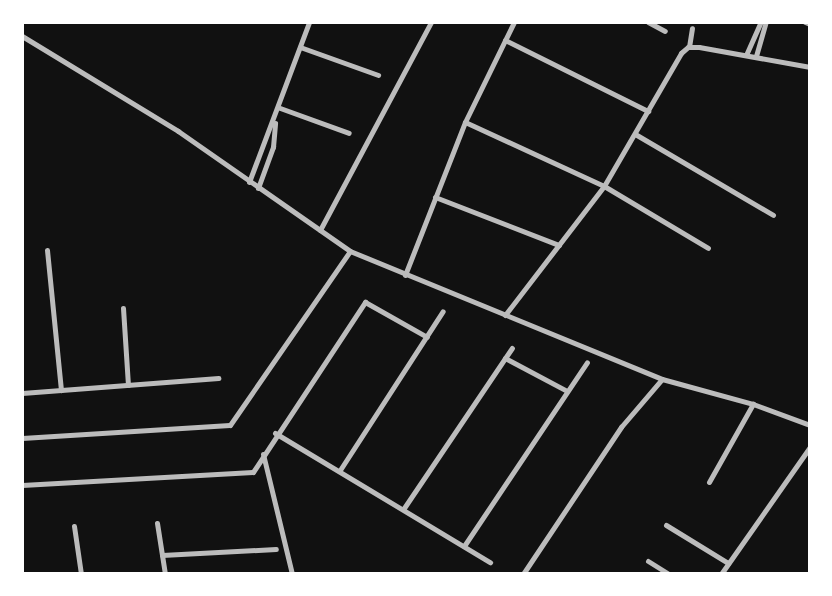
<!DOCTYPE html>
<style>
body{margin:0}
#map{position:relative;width:832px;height:596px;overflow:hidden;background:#111;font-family:Roboto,sans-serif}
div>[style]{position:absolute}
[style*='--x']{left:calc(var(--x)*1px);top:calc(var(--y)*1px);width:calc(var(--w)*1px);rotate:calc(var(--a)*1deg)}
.minor>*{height:5px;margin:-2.5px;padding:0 2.5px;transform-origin:2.5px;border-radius:2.5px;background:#bcbcbc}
span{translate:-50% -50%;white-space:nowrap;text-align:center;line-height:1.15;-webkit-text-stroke:5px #fff;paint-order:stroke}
.frame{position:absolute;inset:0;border:24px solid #fff;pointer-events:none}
</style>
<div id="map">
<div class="minor">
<i style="--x:648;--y:22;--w:19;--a:28"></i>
<i style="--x:805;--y:22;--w:5;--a:22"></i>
<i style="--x:22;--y:36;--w:183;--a:31.3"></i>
<i style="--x:178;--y:131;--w:210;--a:34.9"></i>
<i style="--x:350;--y:251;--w:337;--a:22.3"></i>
<i style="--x:662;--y:379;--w:94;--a:15.4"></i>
<i style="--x:753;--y:404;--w:61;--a:20.2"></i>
<i style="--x:505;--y:40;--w:160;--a:26.4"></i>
<i style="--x:300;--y:47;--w:83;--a:19.7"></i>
<i style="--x:689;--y:47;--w:19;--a:-81"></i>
<i style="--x:746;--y:55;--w:36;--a:-66"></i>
<i style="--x:756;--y:56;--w:35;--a:-74"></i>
<i style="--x:280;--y:108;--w:73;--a:19.9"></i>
<i style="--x:465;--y:122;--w:153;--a:24.7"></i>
<i style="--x:604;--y:186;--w:121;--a:30.8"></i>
<i style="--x:635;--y:134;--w:160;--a:30.4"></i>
<i style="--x:249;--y:182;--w:171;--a:-69.4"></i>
<i style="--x:258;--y:188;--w:44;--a:-69.9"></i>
<i style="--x:273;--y:147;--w:24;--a:-85"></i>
<i style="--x:435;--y:197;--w:133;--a:21.2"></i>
<i style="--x:320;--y:230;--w:236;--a:-61.9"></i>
<i style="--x:47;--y:250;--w:141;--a:84.3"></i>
<i style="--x:405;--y:275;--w:164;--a:-68.6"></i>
<i style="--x:465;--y:122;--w:111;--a:-63.9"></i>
<i style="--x:123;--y:308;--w:77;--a:86.3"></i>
<i style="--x:505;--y:315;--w:163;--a:-52.5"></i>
<i style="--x:604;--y:186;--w:154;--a:-59.9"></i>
<i style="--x:681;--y:53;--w:9;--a:-41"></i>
<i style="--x:688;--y:47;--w:11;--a:0"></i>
<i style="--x:699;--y:47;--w:113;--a:10.2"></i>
<i style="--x:505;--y:358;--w:70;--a:28"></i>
<i style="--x:22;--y:393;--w:197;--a:-4.4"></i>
<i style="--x:275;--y:433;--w:251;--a:31"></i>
<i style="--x:22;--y:438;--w:208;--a:-3.6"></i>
<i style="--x:230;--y:425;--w:211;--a:-55.4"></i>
<i style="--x:263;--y:454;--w:123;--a:76.4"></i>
<i style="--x:340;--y:470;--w:189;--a:-57.1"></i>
<i style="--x:709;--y:482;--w:90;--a:-60.6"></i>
<i style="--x:22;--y:485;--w:231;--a:-3.2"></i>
<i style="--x:253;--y:472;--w:204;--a:-56.6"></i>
<i style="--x:365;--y:302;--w:71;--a:29.4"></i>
<i style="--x:404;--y:508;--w:193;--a:-56"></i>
<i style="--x:157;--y:523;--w:52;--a:81.1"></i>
<i style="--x:666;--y:525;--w:73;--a:31.5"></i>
<i style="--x:74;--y:526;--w:49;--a:81.7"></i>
<i style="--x:464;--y:546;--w:221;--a:-56.2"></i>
<i style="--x:162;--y:555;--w:114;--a:-3"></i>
<i style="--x:648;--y:561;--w:25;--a:32"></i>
<i style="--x:523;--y:574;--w:177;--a:-56.3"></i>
<i style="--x:621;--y:427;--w:63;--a:-49.5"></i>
<i style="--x:721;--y:574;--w:155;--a:-55"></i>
</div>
<div class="frame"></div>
</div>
